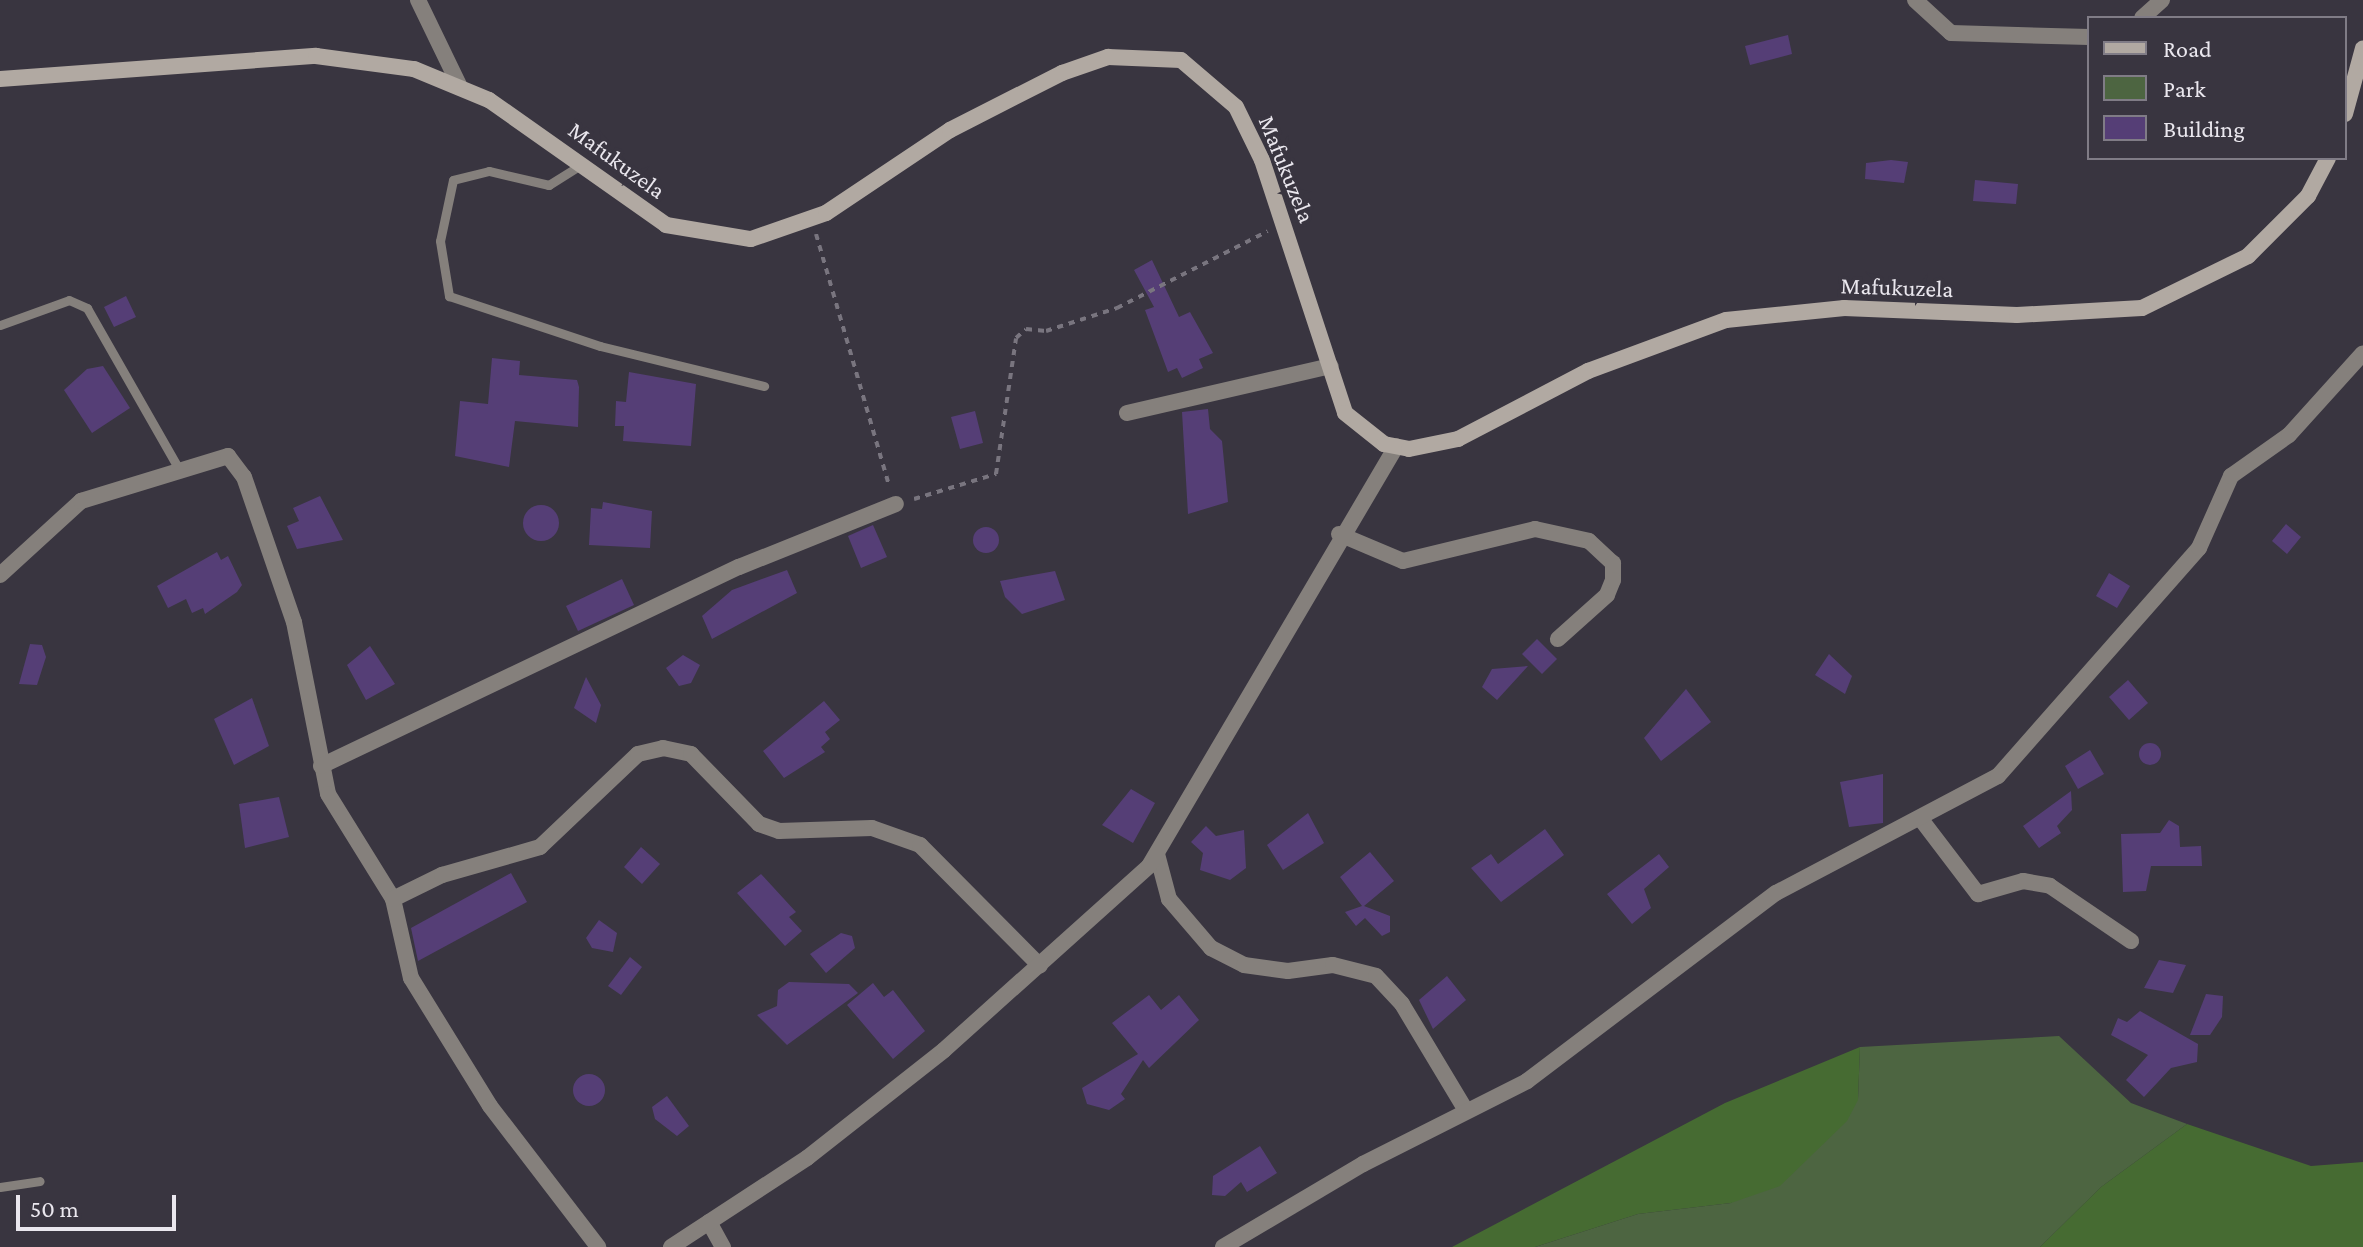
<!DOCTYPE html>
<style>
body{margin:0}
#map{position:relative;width:2363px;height:1247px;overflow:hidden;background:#393540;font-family:"Crimson Pro",serif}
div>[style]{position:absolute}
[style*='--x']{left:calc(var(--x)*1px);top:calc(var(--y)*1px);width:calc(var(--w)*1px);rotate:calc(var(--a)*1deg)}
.green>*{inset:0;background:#4d6541}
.forest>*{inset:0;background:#466b32}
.building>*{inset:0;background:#553e76}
.round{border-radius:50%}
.path>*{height:4px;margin-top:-2px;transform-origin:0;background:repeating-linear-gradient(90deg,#79757f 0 6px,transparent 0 12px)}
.service>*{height:9px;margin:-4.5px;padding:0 4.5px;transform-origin:4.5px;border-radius:4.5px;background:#85807c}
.minor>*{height:16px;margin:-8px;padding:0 8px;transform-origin:8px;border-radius:8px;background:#85807c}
.tertiary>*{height:16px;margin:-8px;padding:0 8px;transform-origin:8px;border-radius:8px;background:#85807c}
.secondary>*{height:16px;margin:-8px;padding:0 8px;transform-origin:8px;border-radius:8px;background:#b1a9a2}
span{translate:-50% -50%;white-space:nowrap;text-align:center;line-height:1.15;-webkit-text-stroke:7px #393540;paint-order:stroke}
.street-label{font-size:24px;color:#eae7ee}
.legend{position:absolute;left:2087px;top:16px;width:260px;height:144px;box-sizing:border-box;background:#393540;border:2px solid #807c86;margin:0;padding:10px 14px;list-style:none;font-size:24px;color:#eae7ee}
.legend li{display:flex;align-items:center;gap:16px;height:40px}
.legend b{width:40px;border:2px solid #807c86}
.scale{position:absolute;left:16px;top:1195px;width:160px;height:36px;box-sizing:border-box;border:4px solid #eae7ee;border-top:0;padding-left:10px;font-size:24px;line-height:28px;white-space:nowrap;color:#eae7ee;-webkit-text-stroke:6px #393540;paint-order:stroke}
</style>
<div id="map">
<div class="green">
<i style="clip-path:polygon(2059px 1036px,2131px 1103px,2187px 1124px,2101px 1187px,2040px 1247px,1535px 1247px,1638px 1214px,1731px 1203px,1858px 1099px,1860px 1047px)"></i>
</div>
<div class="forest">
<i style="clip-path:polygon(1860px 1047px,1858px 1100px,1847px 1121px,1780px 1186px,1731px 1203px,1638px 1214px,1535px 1247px,1452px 1247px,1725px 1103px)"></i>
<i style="clip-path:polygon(2187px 1124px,2311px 1166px,2363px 1162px,2363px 1247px,2040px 1247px,2101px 1187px)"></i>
</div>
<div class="building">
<i style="clip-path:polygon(1788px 35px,1792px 54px,1750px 65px,1745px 46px)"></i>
<i style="clip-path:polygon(1891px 160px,1908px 162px,1904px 183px,1865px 179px,1866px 163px)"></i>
<i style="clip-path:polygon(1975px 180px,2018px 184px,2016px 204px,1973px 201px)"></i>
<i style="clip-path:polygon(1152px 260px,1179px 317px,1190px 312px,1213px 353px,1199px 359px,1203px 368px,1182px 378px,1177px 368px,1168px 372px,1145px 310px,1154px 307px,1134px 270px)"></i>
<i style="clip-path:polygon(126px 296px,136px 317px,114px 327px,104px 307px)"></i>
<i style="clip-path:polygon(492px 358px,520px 361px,519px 375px,577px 380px,579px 387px,578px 427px,515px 421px,509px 467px,455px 456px,460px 401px,488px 404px)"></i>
<i style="clip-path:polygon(103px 366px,130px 408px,92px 433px,64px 390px,87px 369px)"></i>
<i style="clip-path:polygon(629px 372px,696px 384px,691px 446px,623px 441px,624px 426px,615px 426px,616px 401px,626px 402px)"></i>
<i style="clip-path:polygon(1208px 409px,1210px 429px,1222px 441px,1228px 502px,1188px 514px,1182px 412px)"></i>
<i style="clip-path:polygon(975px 411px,983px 443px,960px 449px,951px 417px)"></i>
<i style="clip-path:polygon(320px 496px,343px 540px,297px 549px,287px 526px,299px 521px,293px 508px)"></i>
<i style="clip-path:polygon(603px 502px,652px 511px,650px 548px,589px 545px,591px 508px,602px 509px)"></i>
<i class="round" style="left:523px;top:505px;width:36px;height:36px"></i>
<i style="clip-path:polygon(2286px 524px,2301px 537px,2287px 554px,2272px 541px)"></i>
<i style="clip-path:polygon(873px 525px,887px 557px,861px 568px,848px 536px)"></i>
<i class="round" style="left:973px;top:527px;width:26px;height:26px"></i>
<i style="clip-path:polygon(217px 552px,221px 560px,228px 556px,242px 585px,237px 592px,205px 614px,203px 608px,192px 613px,186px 599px,168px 608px,157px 586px)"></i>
<i style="clip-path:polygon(787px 570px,797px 593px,712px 639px,702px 616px,732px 590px)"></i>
<i style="clip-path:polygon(1055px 571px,1065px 600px,1022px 614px,1005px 597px,1000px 581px)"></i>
<i style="clip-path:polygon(2109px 573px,2130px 586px,2117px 608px,2096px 596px)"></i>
<i style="clip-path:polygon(622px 579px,634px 605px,578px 631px,566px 606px)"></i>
<i style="clip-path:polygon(1537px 639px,1557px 659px,1542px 674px,1522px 654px)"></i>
<i style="clip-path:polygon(30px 644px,42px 645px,46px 657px,37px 685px,19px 684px)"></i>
<i style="clip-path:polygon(370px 646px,395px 684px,366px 700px,347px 665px)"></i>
<i style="clip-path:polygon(1829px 654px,1852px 676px,1845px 694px,1815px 675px)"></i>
<i style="clip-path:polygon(683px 655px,700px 665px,691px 683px,679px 686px,666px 668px)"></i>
<i style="clip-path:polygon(1528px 666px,1497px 700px,1482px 687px,1492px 669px)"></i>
<i style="clip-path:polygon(586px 677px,601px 705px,596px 723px,574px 708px)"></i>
<i style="clip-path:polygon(2128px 680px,2148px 703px,2129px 720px,2109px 697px)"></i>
<i style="clip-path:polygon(1686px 689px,1711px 722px,1661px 761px,1644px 738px)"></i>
<i style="clip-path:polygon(252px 698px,269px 746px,234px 765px,214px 719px)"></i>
<i style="clip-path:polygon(824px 701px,840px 720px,825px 732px,830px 739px,821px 747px,825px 752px,784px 778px,763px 751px)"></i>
<i class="round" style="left:2139px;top:743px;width:22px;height:22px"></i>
<i style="clip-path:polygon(2090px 750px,2104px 774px,2078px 789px,2065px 766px)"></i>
<i style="clip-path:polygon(1883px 774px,1883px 823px,1849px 827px,1840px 782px)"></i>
<i style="clip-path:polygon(1131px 789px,1155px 803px,1133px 843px,1102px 825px)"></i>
<i style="clip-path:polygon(2071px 791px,2072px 810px,2057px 826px,2061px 833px,2039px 848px,2023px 826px)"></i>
<i style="clip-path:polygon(279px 797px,289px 837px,245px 848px,239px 804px)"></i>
<i style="clip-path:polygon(1308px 813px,1324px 843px,1283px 870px,1267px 845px)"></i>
<i style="clip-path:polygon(2169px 820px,2179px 826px,2180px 847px,2201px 846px,2202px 866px,2151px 866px,2146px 891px,2123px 892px,2121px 834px,2160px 833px)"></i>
<i style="clip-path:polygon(1206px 826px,1216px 836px,1244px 830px,1246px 868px,1230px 880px,1200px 870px,1203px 853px,1191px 842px)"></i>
<i style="clip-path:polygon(1545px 829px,1564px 855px,1501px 902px,1471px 868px,1491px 854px,1498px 864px)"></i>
<i style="clip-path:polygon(641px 847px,660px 864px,642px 884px,624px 867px)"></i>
<i style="clip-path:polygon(1370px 852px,1394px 881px,1364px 906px,1390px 916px,1390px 932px,1382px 936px,1365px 918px,1356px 926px,1345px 912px,1362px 906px,1340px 877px)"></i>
<i style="clip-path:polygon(1659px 854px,1669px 867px,1644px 889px,1651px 908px,1632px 924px,1607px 894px)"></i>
<i style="clip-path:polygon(511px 873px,527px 902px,418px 961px,411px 928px)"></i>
<i style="clip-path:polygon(761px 874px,796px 912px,789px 917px,802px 931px,785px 946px,737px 893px)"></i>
<i style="clip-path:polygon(599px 920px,617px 933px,613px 952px,592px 948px,586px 938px)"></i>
<i style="clip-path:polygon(841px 933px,852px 936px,855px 948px,826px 973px,810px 954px)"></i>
<i style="clip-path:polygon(630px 957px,642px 967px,621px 995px,608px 986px)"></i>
<i style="clip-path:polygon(2159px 960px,2186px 965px,2173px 993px,2144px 988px)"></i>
<i style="clip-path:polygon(1447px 976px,1466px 1000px,1433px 1029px,1419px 1000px)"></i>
<i style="clip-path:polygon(789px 982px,849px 984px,858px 993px,787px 1045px,757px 1015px,777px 1006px,778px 990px)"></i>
<i style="clip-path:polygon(873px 983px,884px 997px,893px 990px,925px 1031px,893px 1059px,847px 1005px)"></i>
<i style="clip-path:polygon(2206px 994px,2223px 996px,2222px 1017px,2210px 1035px,2190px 1035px)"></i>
<i style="clip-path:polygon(1149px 995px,1161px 1010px,1179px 995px,1199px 1020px,1149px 1068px,1143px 1060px,1121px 1094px,1125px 1099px,1109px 1110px,1087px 1104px,1082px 1088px,1138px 1054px,1112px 1023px)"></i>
<i style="clip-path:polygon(2140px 1011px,2198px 1044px,2197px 1062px,2171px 1068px,2144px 1097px,2126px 1080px,2148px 1055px,2111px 1035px,2118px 1018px,2127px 1022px)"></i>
<i class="round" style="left:573px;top:1074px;width:32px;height:32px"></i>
<i style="clip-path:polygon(667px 1096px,689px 1126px,677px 1136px,655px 1119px,652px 1107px)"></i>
<i style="clip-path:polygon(1260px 1146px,1277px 1173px,1247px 1192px,1241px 1182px,1225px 1196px,1212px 1195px,1213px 1176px)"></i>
</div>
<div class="path">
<i style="--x:816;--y:234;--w:262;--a:73.8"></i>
<i style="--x:914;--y:499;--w:86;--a:-17"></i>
<i style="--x:996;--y:474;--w:137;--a:-81.6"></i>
<i style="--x:1016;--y:338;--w:13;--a:-42"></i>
<i style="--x:1026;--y:329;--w:20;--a:6"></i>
<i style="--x:1046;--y:331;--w:75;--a:-17.9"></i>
<i style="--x:1117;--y:308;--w:169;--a:-27"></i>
</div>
<div class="service">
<i style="--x:579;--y:166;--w:36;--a:148"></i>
<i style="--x:549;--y:185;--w:62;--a:-166.9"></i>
<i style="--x:489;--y:171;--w:37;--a:166"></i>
<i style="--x:453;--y:180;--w:62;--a:102"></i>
<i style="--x:440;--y:241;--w:56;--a:80.7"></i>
<i style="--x:449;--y:296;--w:159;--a:18.3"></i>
<i style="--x:600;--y:346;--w:169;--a:13.7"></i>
<i style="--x:0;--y:325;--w:73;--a:-19.9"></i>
<i style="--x:69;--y:300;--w:20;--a:24"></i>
<i style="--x:87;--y:308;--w:188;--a:60.3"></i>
<i style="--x:0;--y:1187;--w:40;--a:-8.5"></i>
</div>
<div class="minor">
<i style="--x:1915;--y:0;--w:49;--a:42.5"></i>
<i style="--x:1951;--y:33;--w:138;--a:1.7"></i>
<i style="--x:2142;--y:18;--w:27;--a:-42"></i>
<i style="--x:1127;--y:413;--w:209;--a:-13"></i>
<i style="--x:1339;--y:534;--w:69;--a:22.9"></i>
<i style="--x:1403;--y:561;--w:136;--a:-13.6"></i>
<i style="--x:1535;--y:529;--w:55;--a:12.5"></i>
<i style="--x:1589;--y:541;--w:33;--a:43"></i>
<i style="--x:1613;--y:563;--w:17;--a:90"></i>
<i style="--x:1613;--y:580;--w:16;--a:112"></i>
<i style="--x:1607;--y:595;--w:66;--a:138.1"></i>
<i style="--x:0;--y:575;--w:110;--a:-42.4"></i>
<i style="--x:81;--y:501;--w:154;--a:-17"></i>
<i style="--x:228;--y:456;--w:26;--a:53"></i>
<i style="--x:244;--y:477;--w:153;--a:71"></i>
<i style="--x:294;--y:622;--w:175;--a:78.8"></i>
<i style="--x:328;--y:794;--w:123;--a:58.2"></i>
<i style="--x:393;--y:899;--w:81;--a:77.2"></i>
<i style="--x:411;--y:978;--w:150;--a:58.3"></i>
<i style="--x:490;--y:1106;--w:178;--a:52.5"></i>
<i style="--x:321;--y:766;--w:463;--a:-25.5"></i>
<i style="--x:739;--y:567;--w:169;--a:-21.9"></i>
<i style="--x:1920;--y:818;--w:96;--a:52.7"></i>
<i style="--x:1978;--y:894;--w:47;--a:-16.1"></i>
<i style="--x:2023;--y:881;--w:27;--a:10"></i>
<i style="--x:2050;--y:886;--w:98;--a:34.2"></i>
<i style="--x:1157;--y:854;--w:47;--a:75.1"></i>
<i style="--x:1169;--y:899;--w:65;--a:49.4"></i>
<i style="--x:1211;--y:948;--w:37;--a:27"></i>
<i style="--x:1244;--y:965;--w:44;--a:7.8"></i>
<i style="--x:1288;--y:971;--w:45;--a:-7.6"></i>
<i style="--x:1333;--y:965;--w:44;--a:14.3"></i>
<i style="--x:1376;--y:976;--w:38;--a:47"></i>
<i style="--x:1402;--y:1004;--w:122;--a:59"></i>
<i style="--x:393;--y:899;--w:55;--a:-26.1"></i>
<i style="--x:442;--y:875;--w:102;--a:-15.9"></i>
<i style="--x:540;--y:847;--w:135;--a:-43.5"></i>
<i style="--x:638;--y:754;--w:26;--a:-13"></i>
<i style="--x:663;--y:748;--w:29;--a:12"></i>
<i style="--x:691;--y:754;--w:98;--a:45.8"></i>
<i style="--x:759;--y:824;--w:21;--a:19"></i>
<i style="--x:779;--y:831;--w:93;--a:-1.8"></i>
<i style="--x:872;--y:828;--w:51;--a:19.5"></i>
<i style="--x:920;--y:845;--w:170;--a:45.2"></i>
<i style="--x:709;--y:1222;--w:29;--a:61"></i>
<i style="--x:671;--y:1247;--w:163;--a:-33.2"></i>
<i style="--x:807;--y:1158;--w:174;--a:-38.2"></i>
<i style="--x:944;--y:1050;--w:275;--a:-41.9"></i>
<i style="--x:1149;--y:866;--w:487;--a:-59.5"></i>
<i style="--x:1223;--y:1247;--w:163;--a:-30.7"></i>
<i style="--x:1363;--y:1164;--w:184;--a:-26.8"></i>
<i style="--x:1527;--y:1081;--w:312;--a:-37.1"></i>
<i style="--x:1776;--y:893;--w:251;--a:-27.8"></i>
<i style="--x:1998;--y:776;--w:304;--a:-48.6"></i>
<i style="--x:2199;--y:548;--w:79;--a:-66"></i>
<i style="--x:2231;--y:476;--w:71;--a:-35.3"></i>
<i style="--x:2289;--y:435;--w:110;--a:-47.9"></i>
</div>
<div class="tertiary">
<i style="--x:418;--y:0;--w:94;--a:64.2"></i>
</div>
<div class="secondary">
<i style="--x:0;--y:79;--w:317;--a:-4.2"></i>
<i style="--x:316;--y:56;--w:99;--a:7.6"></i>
<i style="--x:414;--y:69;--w:81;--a:22.5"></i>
<i style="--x:489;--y:100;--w:217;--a:35.2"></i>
<i style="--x:666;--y:225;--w:86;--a:9.4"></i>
<i style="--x:751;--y:239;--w:79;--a:-19.1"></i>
<i style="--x:826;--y:213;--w:149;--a:-33.8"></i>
<i style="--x:950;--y:130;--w:126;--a:-27"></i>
<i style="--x:1062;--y:73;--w:49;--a:-19.2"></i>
<i style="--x:1108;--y:57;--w:73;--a:2.4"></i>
<i style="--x:1181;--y:60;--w:72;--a:40.5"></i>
<i style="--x:1236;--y:107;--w:59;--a:63.9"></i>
<i style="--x:1262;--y:160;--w:266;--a:71.8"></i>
<i style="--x:1345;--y:413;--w:50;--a:38.5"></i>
<i style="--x:1384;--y:444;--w:25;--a:11"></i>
<i style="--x:1409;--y:449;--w:50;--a:-11.5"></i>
<i style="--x:1458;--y:439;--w:147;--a:-27.6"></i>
<i style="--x:1588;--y:371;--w:147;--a:-20.3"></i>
<i style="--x:1726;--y:320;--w:119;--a:-5.8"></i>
<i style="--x:1844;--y:308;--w:173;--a:2.3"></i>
<i style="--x:2017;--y:315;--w:125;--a:-3.2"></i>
<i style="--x:2142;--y:308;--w:118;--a:-26.1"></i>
<i style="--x:2248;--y:256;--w:85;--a:-45"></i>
<i style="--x:2308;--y:196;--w:43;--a:-62.2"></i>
<i style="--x:2345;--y:114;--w:68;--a:-74.7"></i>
</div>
<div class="street-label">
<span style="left:617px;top:160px;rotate:36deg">Mafukuzela</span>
<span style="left:1287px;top:169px;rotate:68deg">Mafukuzela</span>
<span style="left:1897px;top:287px;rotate:2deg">Mafukuzela</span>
</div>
<ul class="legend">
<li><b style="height:10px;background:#b1a9a2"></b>Road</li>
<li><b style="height:22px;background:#4d6541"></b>Park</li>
<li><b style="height:22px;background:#553e76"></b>Building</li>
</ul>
<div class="scale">50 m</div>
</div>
